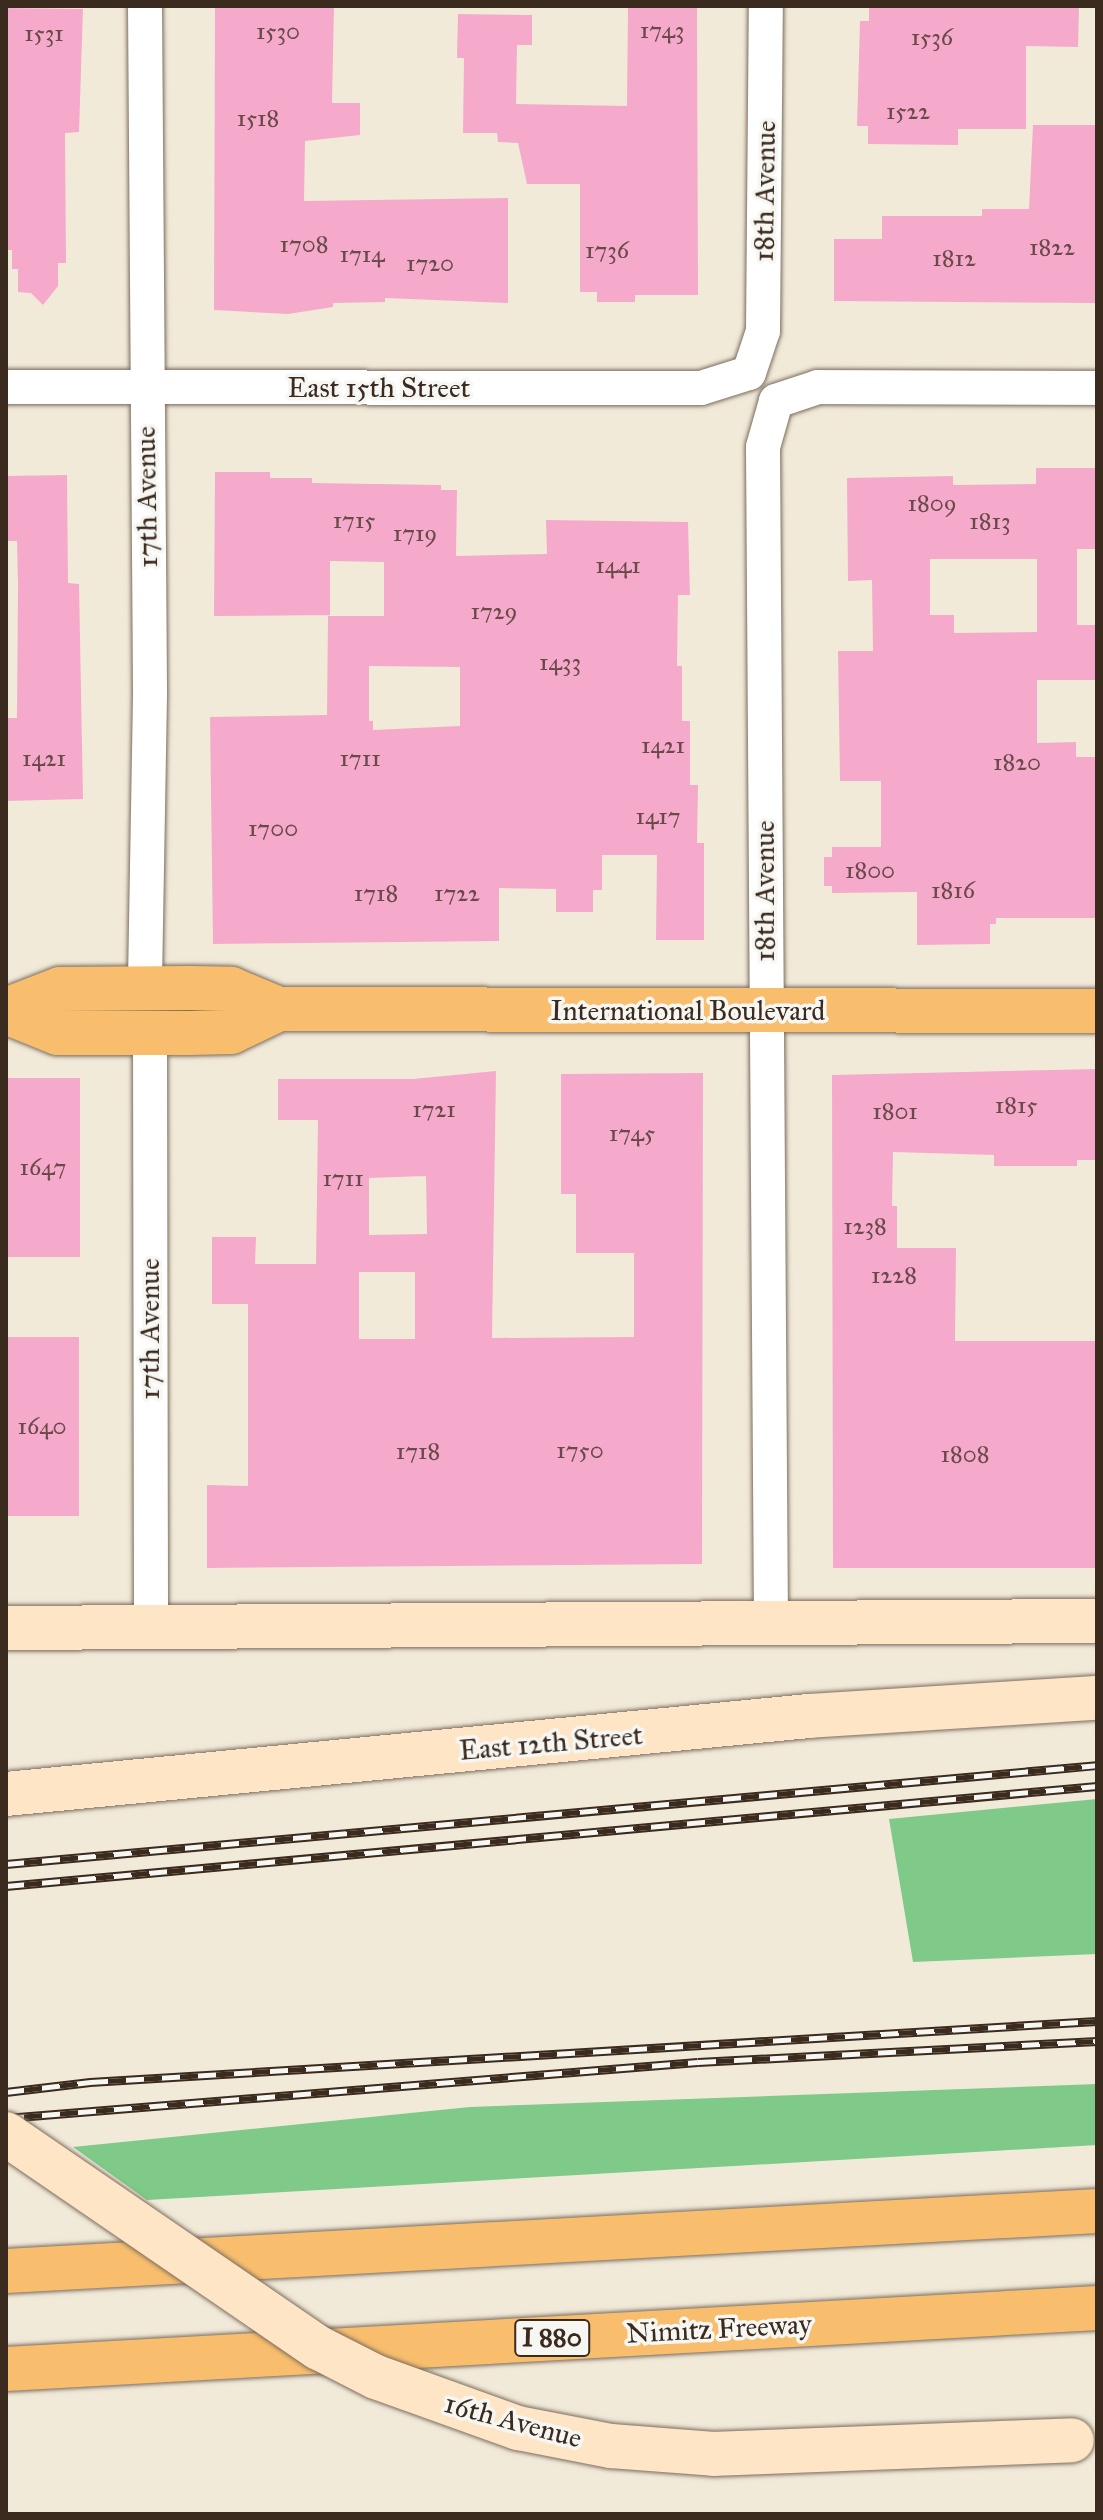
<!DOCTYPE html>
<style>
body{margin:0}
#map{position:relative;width:1103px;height:2520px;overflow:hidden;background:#f2ead9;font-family:"IM FELL Great Primer",serif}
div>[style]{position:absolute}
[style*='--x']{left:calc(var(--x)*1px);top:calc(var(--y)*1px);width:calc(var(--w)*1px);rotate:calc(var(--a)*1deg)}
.green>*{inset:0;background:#7fca88}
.building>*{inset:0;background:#f5aacb}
.roads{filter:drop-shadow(0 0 2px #7b6d5f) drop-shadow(0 0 2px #7b6d5f)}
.street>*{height:34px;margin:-17px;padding:0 17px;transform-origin:17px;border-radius:17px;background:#fff}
.secondary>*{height:44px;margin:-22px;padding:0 22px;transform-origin:22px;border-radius:22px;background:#fde5c5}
.primary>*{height:44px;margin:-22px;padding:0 22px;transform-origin:22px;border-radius:22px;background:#f9be6d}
.highway>*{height:44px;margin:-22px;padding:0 22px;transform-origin:22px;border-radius:22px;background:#f9be6d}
.rail>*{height:9px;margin-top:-4.5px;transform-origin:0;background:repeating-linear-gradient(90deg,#f6f6f2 0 18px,#3b2a1e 0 36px);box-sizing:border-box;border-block:2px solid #3b2a1e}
.bridges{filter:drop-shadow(0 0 2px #7b6d5f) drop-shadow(0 0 2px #7b6d5f)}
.secondary-bridge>*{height:44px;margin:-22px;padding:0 22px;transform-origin:22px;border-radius:22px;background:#fde5c5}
span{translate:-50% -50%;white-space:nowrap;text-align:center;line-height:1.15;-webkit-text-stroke:7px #f6f6f2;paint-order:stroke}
.number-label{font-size:24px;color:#6a4a49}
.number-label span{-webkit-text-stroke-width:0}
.shield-label span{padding:2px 6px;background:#f6f6f2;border:2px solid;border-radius:6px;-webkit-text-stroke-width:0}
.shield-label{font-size:26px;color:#3b2a1e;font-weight:700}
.street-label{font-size:28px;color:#3b2a1e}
.frame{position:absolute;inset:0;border:8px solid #3b2a1e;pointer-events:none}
</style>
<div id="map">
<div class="green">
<i style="clip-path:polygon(1097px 1799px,1097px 1954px,913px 1962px,889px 1819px)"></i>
<i style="clip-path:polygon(1097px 2084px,1097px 2145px,147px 2200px,73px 2147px,470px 2107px)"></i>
</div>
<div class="building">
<i style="clip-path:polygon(215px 6px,334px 6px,332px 103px,360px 103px,360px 135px,305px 141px,304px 201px,508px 198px,508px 303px,385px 298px,385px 302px,333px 303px,333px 307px,288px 314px,214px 310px)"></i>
<i style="clip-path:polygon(628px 6px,697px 6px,698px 295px,635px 295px,635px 302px,597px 302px,597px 292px,580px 292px,580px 184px,527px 184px,518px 143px,498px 142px,497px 133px,463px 133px,464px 58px,457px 58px,458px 14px,532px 15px,532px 45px,517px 45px,516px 104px,627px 106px)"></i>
<i style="clip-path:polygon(869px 6px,1079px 6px,1078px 47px,1026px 46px,1026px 129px,958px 129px,958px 145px,868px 144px,868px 126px,857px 126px,860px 21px,869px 21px)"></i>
<i style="clip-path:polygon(6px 8px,83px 9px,79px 132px,65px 133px,66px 263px,58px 263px,58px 286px,43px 305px,31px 293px,18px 292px,18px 269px,12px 269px,12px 250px,8px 250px)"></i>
<i style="clip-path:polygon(1033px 125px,1097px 125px,1097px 303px,834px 301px,834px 239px,882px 239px,882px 216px,982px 216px,982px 209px,1029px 209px)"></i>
<i style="clip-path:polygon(evenodd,1036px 468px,1097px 468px,1097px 549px,1077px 549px,1077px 625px,1097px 625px,1097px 680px,1037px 680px,1037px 743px,1076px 742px,1076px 757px,1097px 757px,1097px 918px,996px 918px,996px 924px,990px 924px,990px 944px,917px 945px,917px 892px,832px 893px,832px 886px,824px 886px,824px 857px,832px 857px,832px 847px,881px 847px,881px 781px,840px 781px,838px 651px,873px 651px,872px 580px,848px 581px,847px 478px,953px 476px,953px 485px,1036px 484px,1036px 468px,930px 559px,1037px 559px,1037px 632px,954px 633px,954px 615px,930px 615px,930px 559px)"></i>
<i style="clip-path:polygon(evenodd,215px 472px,270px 472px,270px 478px,312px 478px,312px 483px,441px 485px,441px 490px,457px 490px,456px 556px,547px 554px,546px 520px,688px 522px,690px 595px,678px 595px,677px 666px,682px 666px,682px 721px,690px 721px,690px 785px,698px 785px,697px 843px,704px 843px,704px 940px,656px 940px,657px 855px,602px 855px,602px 890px,593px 890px,593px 912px,556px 912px,556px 889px,499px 888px,499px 941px,213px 944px,210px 717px,327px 715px,328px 616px,384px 616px,384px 562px,330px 561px,330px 615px,214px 616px,215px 472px,369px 666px,460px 667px,460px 726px,373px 730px,373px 721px,369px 721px,369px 666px)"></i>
<i style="clip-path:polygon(67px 475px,68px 583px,79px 584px,83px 799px,6px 801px,6px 718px,17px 718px,18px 584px,17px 541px,6px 541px,6px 476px)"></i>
<i style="clip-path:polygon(1097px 1069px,1096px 1160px,1077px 1160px,1077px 1166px,994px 1166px,994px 1155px,893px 1152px,892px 1206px,897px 1206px,897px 1248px,956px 1248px,955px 1341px,1097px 1341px,1097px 1568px,833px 1568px,832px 1075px)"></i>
<i style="clip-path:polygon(evenodd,496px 1071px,492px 1338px,634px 1337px,634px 1253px,576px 1253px,576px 1194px,561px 1194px,561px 1074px,703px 1073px,702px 1564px,207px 1568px,207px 1485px,248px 1486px,248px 1304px,212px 1304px,212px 1237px,256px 1237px,255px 1264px,316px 1264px,318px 1120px,278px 1120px,278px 1079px,413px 1079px,496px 1071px,426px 1176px,427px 1234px,369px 1235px,369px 1178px,426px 1176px,496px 1071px,359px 1272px,415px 1272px,415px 1339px,359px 1339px,359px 1272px)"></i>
<i style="clip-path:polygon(6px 1078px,80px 1078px,80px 1257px,6px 1257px)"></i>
<i style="clip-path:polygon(6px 1337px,79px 1337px,79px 1516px,6px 1516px)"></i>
</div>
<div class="roads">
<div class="street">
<i style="--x:145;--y:6;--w:689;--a:89.58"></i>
<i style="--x:150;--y:695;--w:293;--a:91"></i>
<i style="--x:6;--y:387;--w:695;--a:0.08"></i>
<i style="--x:701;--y:388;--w:50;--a:-17.4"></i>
<i style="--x:749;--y:373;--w:44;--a:-71.6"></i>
<i style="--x:763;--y:331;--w:325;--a:-89.5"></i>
<i style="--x:150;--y:1034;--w:591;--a:89.9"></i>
<i style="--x:771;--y:1623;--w:1176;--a:-90.39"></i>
<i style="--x:763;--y:447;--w:48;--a:-74.2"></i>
<i style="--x:776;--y:401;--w:44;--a:-18.4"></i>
<i style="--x:818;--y:387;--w:279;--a:0.2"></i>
</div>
<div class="secondary">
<i style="--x:6;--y:1628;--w:1091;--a:-0.37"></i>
<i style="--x:6;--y:1794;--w:806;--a:-5.55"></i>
<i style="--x:808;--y:1716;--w:290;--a:-3.6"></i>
</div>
<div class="primary">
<i style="--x:6;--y:1010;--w:58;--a:-21.3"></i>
<i style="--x:60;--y:989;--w:132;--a:-0.4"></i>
<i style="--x:192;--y:988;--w:39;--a:1"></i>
<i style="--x:231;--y:989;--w:52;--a:22.6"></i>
<i style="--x:279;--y:1009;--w:818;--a:0.14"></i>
<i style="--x:6;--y:1012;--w:56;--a:22"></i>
<i style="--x:58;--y:1033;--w:132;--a:0"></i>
<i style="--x:190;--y:1033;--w:41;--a:-1.4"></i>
<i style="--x:231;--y:1032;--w:53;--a:-25.6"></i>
</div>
<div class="highway">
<i style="--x:6;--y:2271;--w:1093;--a:-3.15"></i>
<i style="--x:6;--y:2369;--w:1093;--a:-3.2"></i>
</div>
</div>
<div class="rail">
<i style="--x:6;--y:1864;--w:1095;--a:-5.18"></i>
<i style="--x:6;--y:1886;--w:1096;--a:-5.24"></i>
<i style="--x:6;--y:2092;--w:85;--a:-6.8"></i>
<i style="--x:90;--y:2082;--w:1009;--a:-3.47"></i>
<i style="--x:6;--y:2118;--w:694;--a:-4.63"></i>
<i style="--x:698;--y:2062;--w:400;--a:-3"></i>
</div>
<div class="bridges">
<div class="secondary-bridge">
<i style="--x:6;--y:2134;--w:379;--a:34.4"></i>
<i style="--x:319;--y:2348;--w:64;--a:27"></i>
<i style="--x:376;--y:2377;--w:151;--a:19.8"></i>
<i style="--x:518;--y:2428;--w:95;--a:11"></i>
<i style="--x:611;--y:2446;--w:103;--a:4.4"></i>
<i style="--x:714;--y:2454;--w:358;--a:-2.2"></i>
</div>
</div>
<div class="number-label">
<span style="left:662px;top:31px">1743</span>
<span style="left:278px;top:32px">1530</span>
<span style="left:44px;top:34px">1531</span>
<span style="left:932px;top:38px">1536</span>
<span style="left:908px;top:112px">1522</span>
<span style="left:258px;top:119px">1518</span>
<span style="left:304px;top:245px">1708</span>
<span style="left:1052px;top:248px">1822</span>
<span style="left:607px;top:251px">1736</span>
<span style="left:362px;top:255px">1714</span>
<span style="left:954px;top:259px">1812</span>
<span style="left:430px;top:264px">1720</span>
<span style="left:932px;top:504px">1809</span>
<span style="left:354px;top:521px">1715</span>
<span style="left:990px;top:522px">1813</span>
<span style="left:415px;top:534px">1719</span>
<span style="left:618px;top:566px">1441</span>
<span style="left:494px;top:612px">1729</span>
<span style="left:560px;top:663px">1433</span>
<span style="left:663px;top:746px">1421</span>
<span style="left:44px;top:759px">1421</span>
<span style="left:360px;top:759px">1711</span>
<span style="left:1017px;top:763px">1820</span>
<span style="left:658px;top:817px">1417</span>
<span style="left:273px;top:829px">1700</span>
<span style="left:870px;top:871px">1800</span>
<span style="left:953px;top:891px">1816</span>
<span style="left:376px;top:894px">1718</span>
<span style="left:457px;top:894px">1722</span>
<span style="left:1016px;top:1106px">1815</span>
<span style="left:434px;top:1110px">1721</span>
<span style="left:895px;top:1112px">1801</span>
<span style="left:632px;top:1134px">1745</span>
<span style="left:43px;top:1168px">1647</span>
<span style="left:343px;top:1179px">1711</span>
<span style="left:865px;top:1227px">1238</span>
<span style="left:894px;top:1276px">1228</span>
<span style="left:42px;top:1427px">1640</span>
<span style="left:580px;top:1451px">1750</span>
<span style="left:418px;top:1452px">1718</span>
<span style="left:965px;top:1455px">1808</span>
</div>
<div class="shield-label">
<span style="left:552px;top:2338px">I 880</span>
</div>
<div class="street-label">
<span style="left:765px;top:191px;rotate:-89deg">18th Avenue</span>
<span style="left:379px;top:388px">East 15th Street</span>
<span style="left:147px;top:497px;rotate:-91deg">17th Avenue</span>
<span style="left:765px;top:891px;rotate:-90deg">18th Avenue</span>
<span style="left:688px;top:1011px">International Boulevard</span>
<span style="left:150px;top:1329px;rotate:-90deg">17th Avenue</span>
<span style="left:551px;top:1743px;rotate:-5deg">East 12th Street</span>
<span style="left:719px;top:2329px;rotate:-3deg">Nimitz Freeway</span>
<span style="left:513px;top:2421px;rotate:15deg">16th Avenue</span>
</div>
<div class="frame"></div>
</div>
